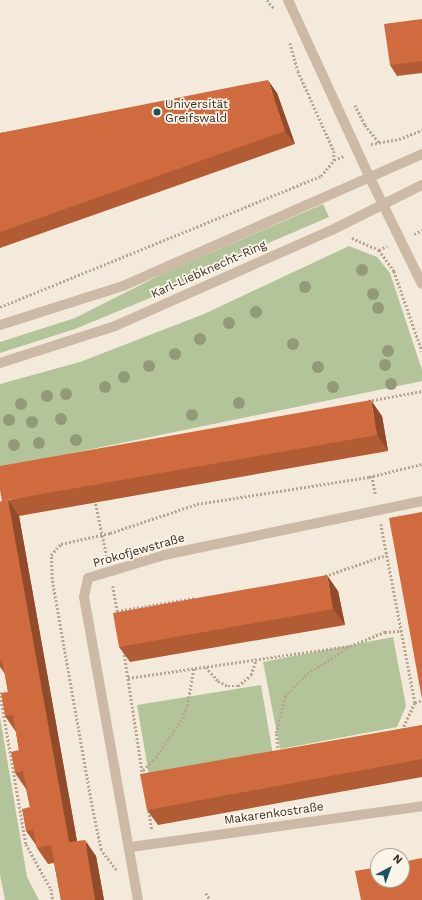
<!DOCTYPE html>
<meta charset="utf-8">
<style>
body{margin:0}
#map{position:relative;width:422px;height:900px;overflow:hidden;background:#f4eadb;font-family:"Work Sans",sans-serif}
div>[style]{position:absolute}
[style*='--x']{left:calc(var(--x)*1px);top:calc(var(--y)*1px);width:calc(var(--w)*1px);rotate:calc(var(--a)*1deg)}
.green>*{inset:0;background:#b3c49a}
.path>*{height:2.5px;margin-top:-1.25px;transform-origin:0;background:repeating-linear-gradient(90deg,#b9a490 0 2px,transparent 0 4px)}
.minor>*{height:10px;margin:-5px;padding:0 5px;transform-origin:5px;border-radius:5px;background:#cdbaa6}
.tertiary>*{height:10px;margin:-5px;padding:0 5px;transform-origin:5px;border-radius:5px;background:#cdbaa6}
.trees>*{width:12px;height:12px;margin:-6px;border-radius:50%;background:#939a79}
.wall>*{inset:0;background:#b25c35}
.shaded-wall>*{inset:0;background:#914b2b}
.building>*{inset:0;background:#cf6b3e}
.dots>*{width:11px;height:11px;translate:-50% -50%;box-sizing:border-box;border:2px solid #fbf4e8;border-radius:50%}
span{translate:-50% -50%;white-space:nowrap;text-align:center;line-height:1.15;-webkit-text-stroke:3.5px #fbf4e8;paint-order:stroke}
.poi-label{font-size:12px;color:#392e27}
.left{translate:0 -50%;text-align:left}
.street-label{font-size:12px;color:#392e27}
.north{position:absolute;left:370px;top:848px;width:40px;height:40px;box-sizing:border-box;background:#fbf4e8;border:1px solid #ada59b;border-radius:50%;rotate:41deg;font-size:11px;font-weight:700;line-height:16px;text-align:center;color:#392e27}
.north::after{content:'';display:block;margin:auto;width:14px;height:18px;background:#19545e;clip-path:polygon(50% 0,100% 100%,50% 72%,0 100%)}
</style>
<div id="map">
<div class="green">
<i style="clip-path:polygon(323px 204px,329px 217px,185px 279px,184px 284px,75px 329px,0 353px,0 342px,75px 318px,164px 273px)"></i>
<i style="clip-path:polygon(349px 246px,377px 257px,390px 273px,422px 370px,422px 381px,0 468px,0 384px,80px 362px,204px 314px)"></i>
<i style="clip-path:polygon(393px 637px,406px 706px,397px 727px,280px 749px,263px 662px)"></i>
<i style="clip-path:polygon(261px 685px,273px 755px,149px 775px,137px 705px)"></i>
<i style="clip-path:polygon(0 717px,27px 877px,39px 900px,5px 900px,0 875px)"></i>
</div>
<div class="path">
<i style="--x:267;--y:0;--w:11;--a:49"></i>
<i style="--x:290;--y:43;--w:29;--a:74"></i>
<i style="--x:298;--y:71;--w:88;--a:65.8"></i>
<i style="--x:334;--y:151;--w:9;--a:90"></i>
<i style="--x:355;--y:105;--w:22;--a:63"></i>
<i style="--x:365;--y:125;--w:22;--a:51"></i>
<i style="--x:371;--y:144;--w:28;--a:-10"></i>
<i style="--x:399;--y:139;--w:25;--a:-21"></i>
<i style="--x:414;--y:234;--w:9;--a:-27"></i>
<i style="--x:352;--y:238;--w:30;--a:24"></i>
<i style="--x:379;--y:250;--w:9;--a:-27"></i>
<i style="--x:379;--y:250;--w:26;--a:54"></i>
<i style="--x:394;--y:271;--w:85;--a:70.7"></i>
<i style="--x:0;--y:307;--w:347;--a:-22.2"></i>
<i style="--x:321;--y:176;--w:21;--a:-51"></i>
<i style="--x:334;--y:160;--w:11;--a:-22"></i>
<i style="--x:368;--y:401;--w:55;--a:-10.5"></i>
<i style="--x:372;--y:476;--w:20;--a:79"></i>
<i style="--x:95;--y:500;--w:58;--a:78.1"></i>
<i style="--x:381;--y:524;--w:182;--a:79.2"></i>
<i style="--x:415;--y:703;--w:31;--a:115"></i>
<i style="--x:325;--y:576;--w:65;--a:-19"></i>
<i style="--x:113;--y:586;--w:28;--a:80"></i>
<i style="--x:117;--y:611;--w:80;--a:-9.3"></i>
<i style="--x:124;--y:651;--w:126;--a:81.4"></i>
<i style="--x:206;--y:667;--w:18;--a:49"></i>
<i style="--x:218;--y:681;--w:11;--a:27"></i>
<i style="--x:228;--y:686;--w:10;--a:0"></i>
<i style="--x:238;--y:686;--w:17;--a:-40"></i>
<i style="--x:251;--y:675;--w:17;--a:-73"></i>
<i style="--x:128;--y:678;--w:224;--a:-8.2"></i>
<i style="--x:350;--y:646;--w:38;--a:-22"></i>
<i style="--x:385;--y:632;--w:15;--a:-4"></i>
<i style="--x:0;--y:692;--w:154;--a:80.3"></i>
<i style="--x:26;--y:844;--w:51;--a:60.9"></i>
<i style="--x:51;--y:889;--w:11;--a:80"></i>
<i style="--x:415;--y:703;--w:8;--a:-23"></i>
<i style="--x:278;--y:752;--w:19;--a:-96"></i>
<i style="--x:276;--y:733;--w:38;--a:-76"></i>
<i style="--x:285;--y:696;--w:28;--a:-46"></i>
<i style="--x:304;--y:676;--w:54;--a:-32.8"></i>
<i style="--x:143;--y:770;--w:13;--a:-42"></i>
<i style="--x:153;--y:761;--w:47;--a:-55.3"></i>
<i style="--x:180;--y:722;--w:17;--a:-66"></i>
<i style="--x:187;--y:706;--w:39;--a:-80"></i>
<i style="--x:149;--y:811;--w:18;--a:81"></i>
<i style="--x:116;--y:870;--w:25;--a:-127"></i>
<i style="--x:101;--y:850;--w:44;--a:-101.8"></i>
<i style="--x:92;--y:807;--w:231;--a:-100"></i>
<i style="--x:52;--y:579;--w:24;--a:-92"></i>
<i style="--x:51;--y:555;--w:15;--a:-48"></i>
<i style="--x:61;--y:544;--w:50;--a:-12.7"></i>
<i style="--x:110;--y:533;--w:92;--a:-18.4"></i>
<i style="--x:197;--y:504;--w:174;--a:-8.9"></i>
<i style="--x:369;--y:477;--w:55;--a:-13.8"></i>
<i style="--x:206;--y:893;--w:8;--a:60"></i>
</div>
<div class="minor">
<i style="--x:288;--y:0;--w:194;--a:65.3"></i>
<i style="--x:131;--y:847;--w:294;--a:-8"></i>
<i style="--x:138;--y:900;--w:308;--a:-100.1"></i>
<i style="--x:84;--y:597;--w:19;--a:-78"></i>
<i style="--x:88;--y:578;--w:79;--a:-16.8"></i>
<i style="--x:164;--y:555;--w:264;--a:-11.8"></i>
</div>
<div class="tertiary">
<i style="--x:369;--y:176;--w:120;--a:63.9"></i>
<i style="--x:0;--y:325;--w:129;--a:-17.6"></i>
<i style="--x:123;--y:286;--w:327;--a:-23.8"></i>
<i style="--x:0;--y:363;--w:121;--a:-17.8"></i>
<i style="--x:115;--y:326;--w:237;--a:-23.9"></i>
<i style="--x:332;--y:230;--w:101;--a:-26.6"></i>
</div>
<div class="trees">
<i style="left:362px;top:270px"></i>
<i style="left:305px;top:287px"></i>
<i style="left:373px;top:294px"></i>
<i style="left:378px;top:308px"></i>
<i style="left:256px;top:312px"></i>
<i style="left:229px;top:323px"></i>
<i style="left:200px;top:339px"></i>
<i style="left:293px;top:344px"></i>
<i style="left:388px;top:351px"></i>
<i style="left:175px;top:354px"></i>
<i style="left:385px;top:365px"></i>
<i style="left:149px;top:366px"></i>
<i style="left:318px;top:367px"></i>
<i style="left:124px;top:377px"></i>
<i style="left:391px;top:384px"></i>
<i style="left:105px;top:387px"></i>
<i style="left:333px;top:387px"></i>
<i style="left:66px;top:394px"></i>
<i style="left:47px;top:396px"></i>
<i style="left:239px;top:403px"></i>
<i style="left:21px;top:404px"></i>
<i style="left:192px;top:415px"></i>
<i style="left:61px;top:419px"></i>
<i style="left:9px;top:420px"></i>
<i style="left:32px;top:422px"></i>
<i style="left:76px;top:440px"></i>
<i style="left:39px;top:443px"></i>
<i style="left:14px;top:445px"></i>
</div>
<div class="wall">
<i style="clip-path:polygon(422px 19px,422px 73px,397px 76px,390px 65px)"></i>
<i style="clip-path:polygon(277px 93px,295px 144px,0 248px,0 133px)"></i>
<i style="clip-path:polygon(382px 416px,388px 451px,19px 516px,77px 841px,96px 856px,104px 900px,61px 900px,54px 863px,48px 864px,37px 848px,36px 845px,26px 831px,30px 807px,26px 789px,15px 773px,19px 750px,16px 732px,5px 716px,8px 692px,5px 674px,0 667px,0 502px)"></i>
<i style="clip-path:polygon(338px 591px,345px 625px,130px 662px,119px 647px)"></i>
<i style="clip-path:polygon(422px 725px,422px 777px,158px 825px,147px 810px)"></i>
</div>
<div class="shaded-wall">
<i style="clip-path:polygon(268px 80px,277px 93px,295px 144px,285px 131px)"></i>
<i style="clip-path:polygon(371px 400px,382px 416px,388px 451px,377px 435px)"></i>
<i style="clip-path:polygon(8px 500px,19px 516px,80px 858px,69px 842px)"></i>
<i style="clip-path:polygon(327px 575px,338px 591px,345px 625px,333px 609px)"></i>
<i style="clip-path:polygon(85px 840px,96px 856px,104px 900px,95px 900px)"></i>
</div>
<div class="building">
<i style="clip-path:polygon(422px 19px,422px 61px,390px 65px,384px 24px)"></i>
<i style="clip-path:polygon(268px 80px,285px 131px,0 232px,0 133px)"></i>
<i style="clip-path:polygon(371px 400px,377px 435px,8px 500px,69px 842px,85px 840px,95px 900px,61px 900px,51px 845px,37px 848px,33px 830px,26px 831px,22px 809px,30px 807px,23px 771px,15px 773px,11px 752px,19px 750px,13px 715px,5px 716px,1px 693px,8px 692px,2px 660px,0 660px,0 502px,2px 501px,0 490px,0 466px)"></i>
<i style="clip-path:polygon(422px 512px,422px 699px,389px 518px)"></i>
<i style="clip-path:polygon(327px 575px,333px 609px,119px 647px,113px 613px)"></i>
<i style="clip-path:polygon(422px 725px,422px 759px,147px 810px,140px 774px)"></i>
<i style="clip-path:polygon(422px 858px,422px 900px,361px 900px,355px 871px,378px 867px,378px 880px,402px 880px,402px 862px)"></i>
</div>
<div class="dots">
<i style="left:157px;top:112px;background:#19545e"></i>
</div>
<div class="poi-label">
<span class="left" style="left:165px;top:112px">Universität<br>Greifswald</span>
</div>
<div class="street-label">
<span style="left:209px;top:270px;rotate:-24deg">Karl-Liebknecht-Ring</span>
<span style="left:139px;top:551px;rotate:-16deg">Prokofjewstraße</span>
<span style="left:274px;top:814px;rotate:-8deg">Makarenkostraße</span>
</div>
<div class="north">N</div>
</div>
